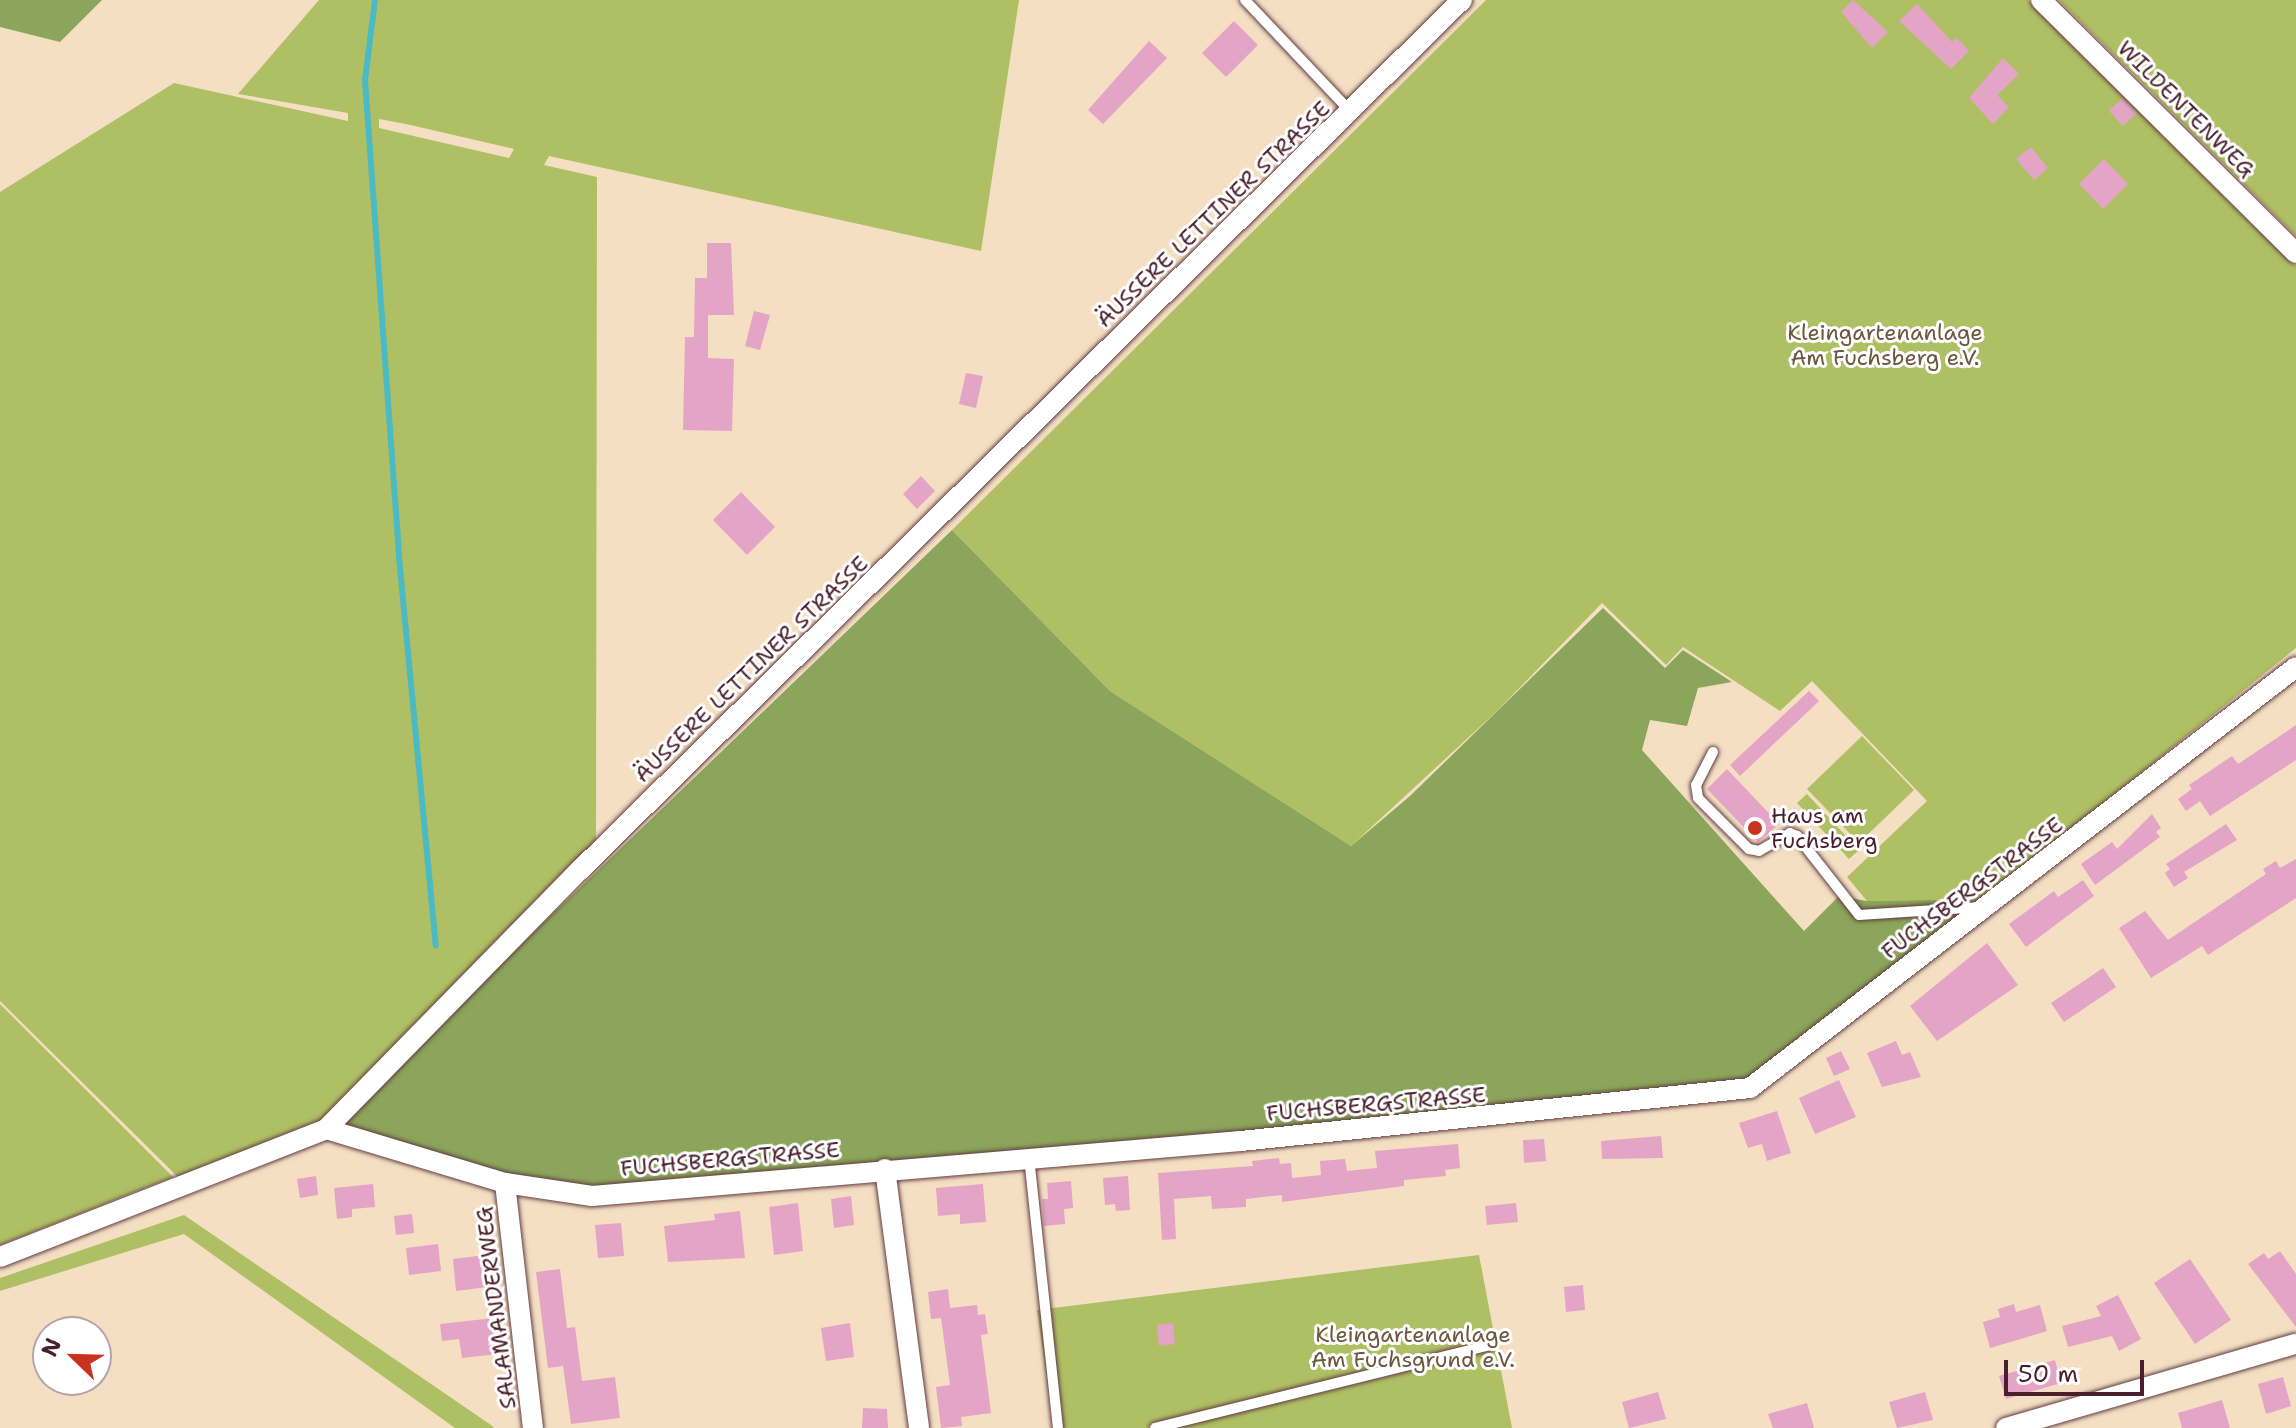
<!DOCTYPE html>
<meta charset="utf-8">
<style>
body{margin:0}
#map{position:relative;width:2296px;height:1428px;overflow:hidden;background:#f4dfc3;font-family:"Shantell Sans",sans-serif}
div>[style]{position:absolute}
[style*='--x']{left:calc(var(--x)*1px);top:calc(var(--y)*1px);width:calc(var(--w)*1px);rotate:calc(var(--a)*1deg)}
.green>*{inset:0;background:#afc064}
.forest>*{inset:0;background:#8ba65a}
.stream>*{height:6px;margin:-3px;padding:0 3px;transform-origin:3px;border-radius:3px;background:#4bbac2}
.building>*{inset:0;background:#e3a4c6}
.roads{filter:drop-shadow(0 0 2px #643c42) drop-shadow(0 0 2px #643c42)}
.lane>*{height:10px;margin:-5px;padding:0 5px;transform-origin:5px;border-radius:5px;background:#fff}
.street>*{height:20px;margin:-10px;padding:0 10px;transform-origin:10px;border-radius:10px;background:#fff}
.dots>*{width:22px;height:22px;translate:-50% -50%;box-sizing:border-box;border:4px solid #fff;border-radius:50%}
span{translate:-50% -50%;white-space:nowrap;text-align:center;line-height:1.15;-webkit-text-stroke:6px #fff;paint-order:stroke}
.street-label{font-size:22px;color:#4a1f2b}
.park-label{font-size:22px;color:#6d573f}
.poi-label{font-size:22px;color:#4a1f2b}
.left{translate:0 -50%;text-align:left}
.north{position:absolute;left:32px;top:1316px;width:80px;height:80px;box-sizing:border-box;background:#fff;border:2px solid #b7a5aa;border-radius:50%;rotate:293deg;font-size:22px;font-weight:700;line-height:32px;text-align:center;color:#4a1f2b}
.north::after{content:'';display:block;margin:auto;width:28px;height:36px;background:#c8321e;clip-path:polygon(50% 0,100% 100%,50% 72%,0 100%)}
.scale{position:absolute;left:2004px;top:1360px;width:140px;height:36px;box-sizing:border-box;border:4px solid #4a1f2b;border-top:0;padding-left:10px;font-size:24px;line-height:28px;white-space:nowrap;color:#4a1f2b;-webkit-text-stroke:6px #fff;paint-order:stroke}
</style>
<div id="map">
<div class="green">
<i style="clip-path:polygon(evenodd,319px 0,1019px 0,981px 251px,549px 156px,544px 165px,597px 177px,596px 849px,326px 1129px,185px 1184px,0 1001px,0 192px,174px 83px,348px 121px,348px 113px,238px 94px,319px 0,379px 119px,406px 124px,514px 149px,509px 158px,379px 128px,379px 119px)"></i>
<i style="clip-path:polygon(1486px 0,2028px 0,2296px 266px,2296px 648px,1984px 899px,1867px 901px,1847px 877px,1927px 801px,1812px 681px,1780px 711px,1683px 647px,1666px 665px,1602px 603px,1497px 711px,1351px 846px,1110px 691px,952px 530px)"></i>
<i style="clip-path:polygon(2059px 0,2296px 0,2296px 236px)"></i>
<i style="clip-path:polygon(1862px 736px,1914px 790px,1859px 843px,1807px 789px)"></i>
<i style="clip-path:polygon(1807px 794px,1859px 850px,1849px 859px,1797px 803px)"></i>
<i style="clip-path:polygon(0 1004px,173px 1177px,0 1245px)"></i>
<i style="clip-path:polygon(184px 1215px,491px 1425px,494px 1428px,455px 1428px,184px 1234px,0 1291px,0 1278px)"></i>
<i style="clip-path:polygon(1479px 1255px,1512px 1428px,1054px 1428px,1037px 1310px)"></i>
</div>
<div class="forest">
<i style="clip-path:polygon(0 0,102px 0,60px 42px,0 27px)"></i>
<i style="clip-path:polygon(952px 530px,1110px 691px,1351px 846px,1410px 796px,1603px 608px,1665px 668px,1683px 650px,1732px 682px,1698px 688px,1687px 726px,1650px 720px,1642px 750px,1804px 931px,1839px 896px,1867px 901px,1984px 899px,1750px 1088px,592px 1196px,331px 1127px)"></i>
</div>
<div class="stream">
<i style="--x:375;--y:0;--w:81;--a:97.1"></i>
<i style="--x:365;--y:80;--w:478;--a:85.9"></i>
<i style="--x:399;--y:557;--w:390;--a:84.6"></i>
</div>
<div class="building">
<i style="clip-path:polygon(1853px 0,1888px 32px,1872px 48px,1841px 12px)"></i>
<i style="clip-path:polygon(1917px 4px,1952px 42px,1957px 38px,1969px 51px,1951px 69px,1899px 21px)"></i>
<i style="clip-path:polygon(1234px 21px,1258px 45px,1226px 77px,1202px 53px)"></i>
<i style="clip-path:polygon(1149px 41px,1167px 58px,1103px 124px,1088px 110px)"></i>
<i style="clip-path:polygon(2003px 58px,2019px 74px,1997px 95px,2009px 107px,1993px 124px,1969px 98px)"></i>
<i style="clip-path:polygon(2122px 98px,2137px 113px,2123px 126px,2109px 111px)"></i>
<i style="clip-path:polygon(2031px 147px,2048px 168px,2034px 180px,2016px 159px)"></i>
<i style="clip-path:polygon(2104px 159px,2128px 184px,2103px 209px,2079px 184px)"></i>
<i style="clip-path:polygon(707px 243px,731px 243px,734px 315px,708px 315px,708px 358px,734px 359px,732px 431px,683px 430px,685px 337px,694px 337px,695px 278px,707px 278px)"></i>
<i style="clip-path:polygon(754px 311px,770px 315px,760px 350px,745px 346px)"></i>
<i style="clip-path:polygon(966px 373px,983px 376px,976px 408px,959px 404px)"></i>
<i style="clip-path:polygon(921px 476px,935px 491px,917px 509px,903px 494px)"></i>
<i style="clip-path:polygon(741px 492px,775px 527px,747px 555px,713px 520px)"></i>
<i style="clip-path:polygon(1809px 691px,1819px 701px,1740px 776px,1730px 765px)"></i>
<i style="clip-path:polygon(2296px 725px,2296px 760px,2210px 816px,2200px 801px,2186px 811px,2178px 799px,2192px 789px,2189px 785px,2232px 756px,2238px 764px)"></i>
<i style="clip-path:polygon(1727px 769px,1779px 824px,1758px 842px,1707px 789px)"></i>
<i style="clip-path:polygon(2152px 814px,2161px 828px,2156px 832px,2160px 837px,2095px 885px,2081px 864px,2112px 842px,2117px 849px)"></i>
<i style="clip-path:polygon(2226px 824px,2237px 840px,2184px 872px,2188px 878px,2174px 887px,2165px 873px,2170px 869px,2166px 864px)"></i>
<i style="clip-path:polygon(2296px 859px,2296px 898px,2208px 955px,2202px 946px,2151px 978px,2119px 928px,2145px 911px,2168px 940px,2266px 874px,2263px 869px,2276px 861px,2280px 868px)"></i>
<i style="clip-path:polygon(2083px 880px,2094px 896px,2026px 947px,2009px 924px,2054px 891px,2058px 897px)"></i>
<i style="clip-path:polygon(1987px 943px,2018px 985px,1937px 1041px,1910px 1006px)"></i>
<i style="clip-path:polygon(2103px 968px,2116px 987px,2064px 1022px,2051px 1003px)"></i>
<i style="clip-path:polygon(1896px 1041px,1902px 1055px,1910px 1052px,1921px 1077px,1882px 1087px,1867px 1053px)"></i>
<i style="clip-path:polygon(1841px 1051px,1850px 1069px,1834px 1076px,1826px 1058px)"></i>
<i style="clip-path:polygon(1839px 1080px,1856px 1117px,1815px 1134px,1799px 1098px)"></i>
<i style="clip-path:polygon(1777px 1111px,1791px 1153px,1767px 1161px,1762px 1144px,1748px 1148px,1739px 1123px)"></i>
<i style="clip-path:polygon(1661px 1136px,1663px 1158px,1602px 1159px,1601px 1141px)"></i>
<i style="clip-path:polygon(1544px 1139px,1546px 1161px,1524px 1163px,1523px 1140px)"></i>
<i style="clip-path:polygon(1458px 1144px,1460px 1168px,1445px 1170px,1446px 1176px,1404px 1180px,1404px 1186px,1282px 1202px,1282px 1195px,1246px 1199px,1246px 1207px,1212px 1209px,1211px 1196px,1174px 1199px,1176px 1239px,1162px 1240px,1158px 1173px,1253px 1166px,1252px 1161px,1279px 1158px,1280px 1164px,1291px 1163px,1292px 1178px,1321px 1175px,1320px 1161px,1345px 1159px,1347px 1171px,1377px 1168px,1375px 1151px)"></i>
<i style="clip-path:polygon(316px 1176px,318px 1195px,300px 1198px,297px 1179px)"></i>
<i style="clip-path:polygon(1128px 1176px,1130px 1210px,1116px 1211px,1115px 1204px,1105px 1205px,1103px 1178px)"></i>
<i style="clip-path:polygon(1071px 1181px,1073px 1208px,1064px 1209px,1065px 1224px,1044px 1226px,1042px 1199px,1048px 1199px,1047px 1183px)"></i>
<i style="clip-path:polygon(373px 1184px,375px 1207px,352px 1209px,352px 1217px,337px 1219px,334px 1188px)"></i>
<i style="clip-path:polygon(983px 1184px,986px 1222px,960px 1224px,960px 1214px,938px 1216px,936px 1188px)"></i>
<i style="clip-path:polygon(851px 1196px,854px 1225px,834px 1228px,831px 1199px)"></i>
<i style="clip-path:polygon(798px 1203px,803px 1251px,774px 1255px,769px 1207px)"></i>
<i style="clip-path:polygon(1516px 1203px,1518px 1222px,1487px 1225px,1485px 1206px)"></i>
<i style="clip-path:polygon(740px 1211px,745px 1258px,668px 1262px,664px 1226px,715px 1220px,714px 1214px)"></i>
<i style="clip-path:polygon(412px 1214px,414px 1233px,396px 1235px,394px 1216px)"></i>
<i style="clip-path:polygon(621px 1223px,624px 1256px,598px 1258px,595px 1225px)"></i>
<i style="clip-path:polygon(438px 1244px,441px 1271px,409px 1275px,406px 1248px)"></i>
<i style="clip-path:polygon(2280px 1251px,2296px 1274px,2296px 1327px,2248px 1264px,2264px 1253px,2268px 1259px)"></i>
<i style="clip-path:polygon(485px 1255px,488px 1287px,456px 1291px,453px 1259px)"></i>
<i style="clip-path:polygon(2190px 1259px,2231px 1320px,2195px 1344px,2154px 1283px)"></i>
<i style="clip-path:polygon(560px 1269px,567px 1328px,575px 1327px,582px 1381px,615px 1377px,620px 1418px,571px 1424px,563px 1366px,548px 1368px,536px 1272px)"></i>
<i style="clip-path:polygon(1583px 1285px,1585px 1310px,1566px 1312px,1564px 1287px)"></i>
<i style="clip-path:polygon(948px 1289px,950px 1308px,977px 1305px,978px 1315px,985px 1314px,988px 1334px,981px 1335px,991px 1413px,961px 1417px,962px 1426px,941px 1428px,936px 1387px,950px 1385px,941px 1318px,931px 1319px,928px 1292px)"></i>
<i style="clip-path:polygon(2118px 1295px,2141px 1339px,2119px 1351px,2112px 1336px,2068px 1347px,2062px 1326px,2101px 1316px,2096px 1306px)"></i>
<i style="clip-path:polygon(2014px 1304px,2016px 1312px,2040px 1305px,2047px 1331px,1990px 1348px,1983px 1322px,2000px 1317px,1998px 1309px)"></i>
<i style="clip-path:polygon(494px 1318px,498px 1354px,462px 1358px,459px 1339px,442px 1341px,440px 1324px)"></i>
<i style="clip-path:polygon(850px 1323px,854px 1357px,826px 1361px,821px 1328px)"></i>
<i style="clip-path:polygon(1173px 1323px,1175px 1344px,1159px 1346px,1157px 1325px)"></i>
<i style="clip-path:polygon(2055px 1360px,2061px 1383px,2006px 1399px,1999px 1376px)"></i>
<i style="clip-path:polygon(2283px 1377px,2291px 1406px,2266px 1414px,2258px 1384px)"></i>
<i style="clip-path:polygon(1658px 1392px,1666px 1419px,1629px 1428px,1622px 1402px)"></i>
<i style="clip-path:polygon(1925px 1392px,1933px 1420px,1897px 1428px,1889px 1402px)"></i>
<i style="clip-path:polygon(2222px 1400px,2230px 1428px,2182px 1428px,2178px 1413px)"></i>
<i style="clip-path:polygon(1807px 1403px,1814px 1428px,1773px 1428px,1768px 1414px)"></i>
<i style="clip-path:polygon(863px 1408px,887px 1409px,888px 1428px,862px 1428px)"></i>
</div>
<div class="roads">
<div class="lane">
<i style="--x:1245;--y:0;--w:154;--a:46.6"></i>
<i style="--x:1713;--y:752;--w:37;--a:117"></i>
<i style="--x:1696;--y:785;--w:13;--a:81"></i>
<i style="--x:1698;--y:798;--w:72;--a:45"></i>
<i style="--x:1749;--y:849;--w:10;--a:11"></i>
<i style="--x:1759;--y:851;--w:36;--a:-30"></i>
<i style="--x:1790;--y:833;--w:8;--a:23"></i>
<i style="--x:1797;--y:836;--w:100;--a:51.9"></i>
<i style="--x:1859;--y:915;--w:123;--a:-3.7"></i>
<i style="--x:1029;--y:1157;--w:273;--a:83.9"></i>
<i style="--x:1155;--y:1428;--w:346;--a:-13.9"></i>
</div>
<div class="street">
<i style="--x:2041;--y:0;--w:359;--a:44.8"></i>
<i style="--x:326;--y:1129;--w:187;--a:16.8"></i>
<i style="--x:505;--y:1183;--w:88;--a:8.5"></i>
<i style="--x:592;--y:1196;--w:651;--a:-4.84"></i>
<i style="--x:1241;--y:1141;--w:512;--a:-5.94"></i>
<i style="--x:1750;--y:1088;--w:689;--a:-37.63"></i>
<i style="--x:885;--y:1169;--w:261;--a:82.5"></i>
<i style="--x:505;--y:1183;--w:247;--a:83.5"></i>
<i style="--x:0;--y:1257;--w:350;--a:-21.4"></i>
<i style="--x:326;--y:1129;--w:363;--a:-45.6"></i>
<i style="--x:580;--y:870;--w:1239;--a:-44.61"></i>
<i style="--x:2006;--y:1428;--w:302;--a:-16.2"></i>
</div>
</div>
<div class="dots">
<i style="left:1755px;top:828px;background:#c8321e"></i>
</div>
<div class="street-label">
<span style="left:2186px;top:109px;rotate:45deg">WILDENTENWEG</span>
<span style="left:1213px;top:214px;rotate:-44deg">ÄUSSERE LETTINER STRASSE</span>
<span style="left:751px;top:669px;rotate:-44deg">ÄUSSERE LETTINER STRASSE</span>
<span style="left:1972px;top:888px;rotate:-37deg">FUCHSBERGSTRASSE</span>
<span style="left:1376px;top:1104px;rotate:-5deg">FUCHSBERGSTRASSE</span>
<span style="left:730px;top:1159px;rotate:-5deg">FUCHSBERGSTRASSE</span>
<span style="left:496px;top:1308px;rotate:-97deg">SALAMANDERWEG</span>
</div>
<div class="park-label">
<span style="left:1885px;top:345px">Kleingartenanlage<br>Am Fuchsberg e.V.</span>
<span style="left:1413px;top:1347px">Kleingartenanlage<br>Am Fuchsgrund e.V.</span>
</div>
<div class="poi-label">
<span class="left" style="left:1771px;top:828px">Haus am<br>Fuchsberg</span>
</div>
<div class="north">N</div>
<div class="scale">50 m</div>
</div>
